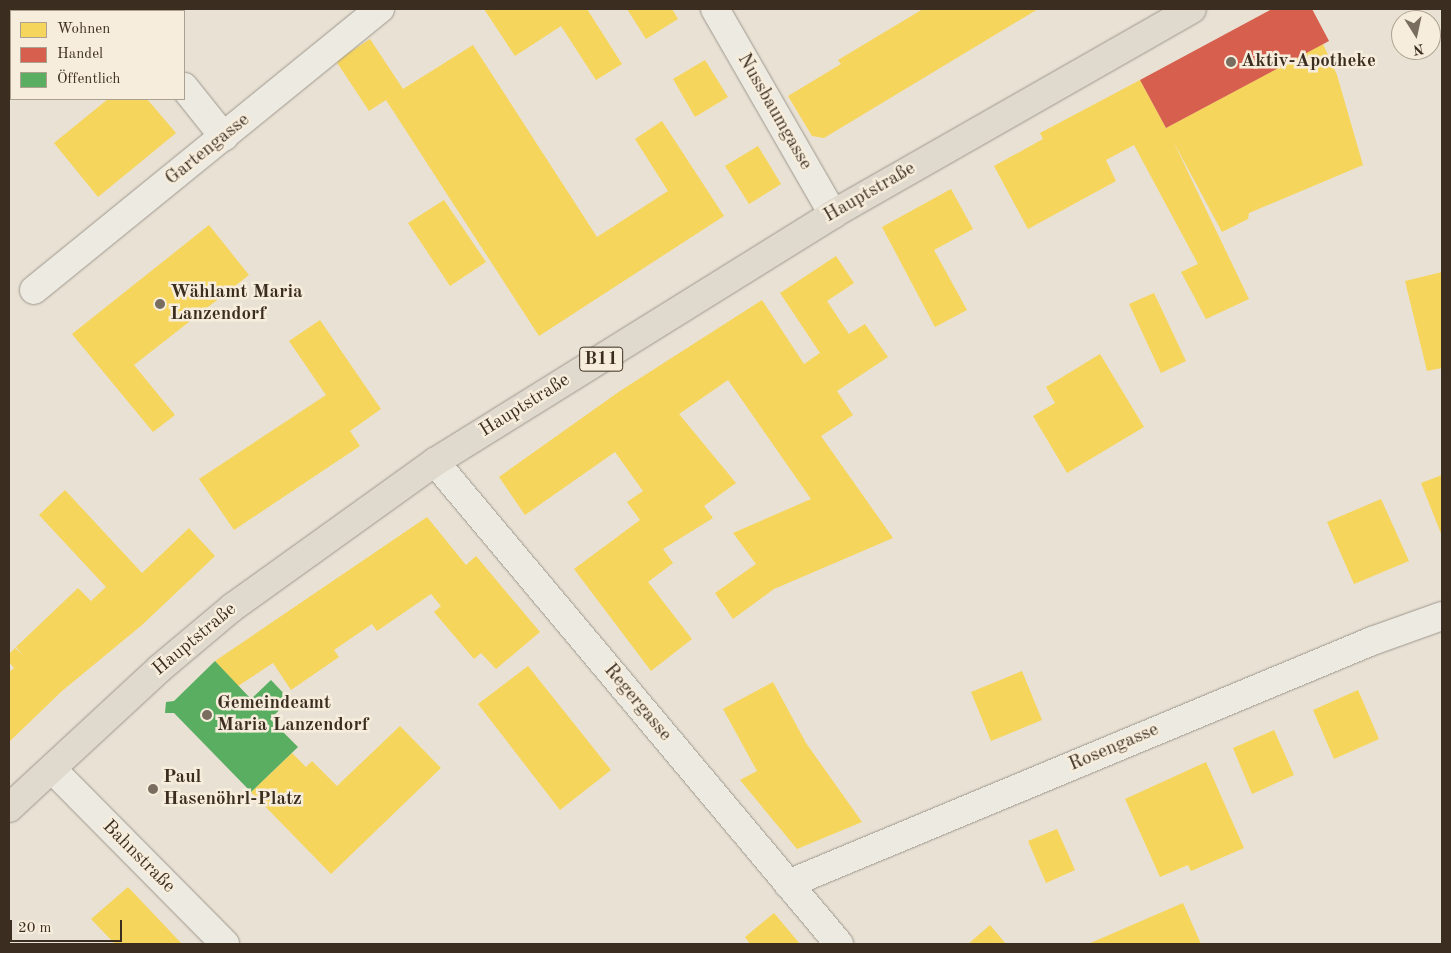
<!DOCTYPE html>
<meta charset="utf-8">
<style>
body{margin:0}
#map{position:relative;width:1451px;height:953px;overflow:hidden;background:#e9e1d3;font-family:"Old Standard TT",serif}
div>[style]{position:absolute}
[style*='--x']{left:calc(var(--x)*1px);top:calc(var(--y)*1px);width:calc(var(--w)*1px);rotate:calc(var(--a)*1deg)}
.homes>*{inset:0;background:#f6d55c}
.shops>*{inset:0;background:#d6604d}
.public>*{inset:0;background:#5aae61}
.roads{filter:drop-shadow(0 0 1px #9d978e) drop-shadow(0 0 1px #9d978e)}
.minor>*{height:28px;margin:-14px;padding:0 14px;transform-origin:14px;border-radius:14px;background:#edeae2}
.major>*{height:28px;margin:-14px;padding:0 14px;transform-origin:14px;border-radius:14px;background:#e0d9cd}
.dots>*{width:14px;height:14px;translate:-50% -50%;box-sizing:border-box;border:2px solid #f7eddc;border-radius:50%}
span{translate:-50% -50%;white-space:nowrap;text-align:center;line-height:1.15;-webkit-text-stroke:5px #f7eddc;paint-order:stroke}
.shield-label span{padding:1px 4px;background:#f7eddc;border:1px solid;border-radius:4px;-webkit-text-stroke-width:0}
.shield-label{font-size:18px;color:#3b2e21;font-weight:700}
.poi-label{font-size:19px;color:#3b2e21;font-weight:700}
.left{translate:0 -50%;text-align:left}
.street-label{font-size:19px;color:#3b2e21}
.frame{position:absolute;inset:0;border:10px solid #3b2e21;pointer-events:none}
.legend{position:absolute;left:10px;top:10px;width:175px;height:90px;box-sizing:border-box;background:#f7eddc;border:1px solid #aca191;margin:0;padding:6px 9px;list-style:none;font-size:15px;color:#3b2e21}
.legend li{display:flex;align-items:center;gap:10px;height:25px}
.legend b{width:25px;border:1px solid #aca191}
.north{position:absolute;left:1391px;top:10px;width:50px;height:50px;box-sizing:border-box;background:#f7eddc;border:1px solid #aca191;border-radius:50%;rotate:170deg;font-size:14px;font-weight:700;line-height:20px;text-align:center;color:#3b2e21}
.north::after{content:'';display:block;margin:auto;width:18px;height:22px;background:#786d5f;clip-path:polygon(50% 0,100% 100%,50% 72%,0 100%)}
.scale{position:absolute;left:10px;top:920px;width:112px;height:22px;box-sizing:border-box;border:2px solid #3b2e21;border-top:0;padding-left:6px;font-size:15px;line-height:18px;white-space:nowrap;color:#3b2e21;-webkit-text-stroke:4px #f7eddc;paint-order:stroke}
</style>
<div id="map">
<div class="homes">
<i style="clip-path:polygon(484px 9px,587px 9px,622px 64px,596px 80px,561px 26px,515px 56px)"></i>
<i style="clip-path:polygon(627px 9px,672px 9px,678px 19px,646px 39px)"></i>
<i style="clip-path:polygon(923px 9px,1038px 9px,824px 138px,812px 136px,788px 96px,841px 64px,838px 60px)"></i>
<i style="clip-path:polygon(370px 39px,403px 89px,473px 45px,597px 237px,668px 191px,635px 139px,662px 121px,724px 216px,539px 336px,386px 100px,369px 111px,336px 61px)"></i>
<i style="clip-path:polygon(1323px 44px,1337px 75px,1363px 165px,1249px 213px,1248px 219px,1222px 232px,1173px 141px,1249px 299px,1206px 319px,1181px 272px,1198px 264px,1134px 145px,1106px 160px,1116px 181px,1028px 229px,994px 166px,1043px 139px,1040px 133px,1140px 80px,1166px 128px)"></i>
<i style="clip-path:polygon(705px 60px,728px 97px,695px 117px,673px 79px)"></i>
<i style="clip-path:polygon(108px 99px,147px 99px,176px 133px,98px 197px,54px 143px)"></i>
<i style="clip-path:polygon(758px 146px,781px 184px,749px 204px,725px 166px)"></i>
<i style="clip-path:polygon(951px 189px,973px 229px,934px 250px,967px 310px,935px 327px,882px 227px)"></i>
<i style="clip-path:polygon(444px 200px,486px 262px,450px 286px,408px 223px)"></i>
<i style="clip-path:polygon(209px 225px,249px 275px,134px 365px,175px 415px,153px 432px,72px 334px)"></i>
<i style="clip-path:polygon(836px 256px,854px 283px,827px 301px,849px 334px,865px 324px,888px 357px,837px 391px,853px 415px,821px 436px,893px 538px,774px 589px,733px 619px,715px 593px,756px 564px,733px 533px,811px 499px,728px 380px,679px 414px,736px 483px,704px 506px,713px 518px,663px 549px,673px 563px,648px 582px,692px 639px,651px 671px,574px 569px,640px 520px,627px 502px,643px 491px,615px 452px,525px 515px,499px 477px,620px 391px,762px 300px,804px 364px,820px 353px,780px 293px)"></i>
<i style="clip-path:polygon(1442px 272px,1442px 368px,1427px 371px,1405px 281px)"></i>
<i style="clip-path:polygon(1154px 293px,1186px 361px,1161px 373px,1129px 304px)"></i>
<i style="clip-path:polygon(320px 320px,381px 409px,350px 431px,360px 446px,234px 530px,199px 479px,326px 395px,289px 341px)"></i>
<i style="clip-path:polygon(1100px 354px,1144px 427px,1067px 473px,1033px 416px,1055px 403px,1046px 387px)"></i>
<i style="clip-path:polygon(1442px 475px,1442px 536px,1421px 483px)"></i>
<i style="clip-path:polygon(65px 490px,142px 573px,189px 528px,215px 556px,142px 625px,62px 691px,9px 742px,9px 672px,14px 668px,9px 662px,9px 654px,15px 648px,23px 655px,16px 647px,78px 588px,91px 601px,106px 587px,39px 515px)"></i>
<i style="clip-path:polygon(1381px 499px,1409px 561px,1354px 584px,1327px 522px)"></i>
<i style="clip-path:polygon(427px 517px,466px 565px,476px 556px,540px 632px,496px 669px,481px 653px,474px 659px,434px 612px,441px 606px,431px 594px,377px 631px,372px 624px,350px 639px,334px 650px,339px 657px,291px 690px,273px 663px,238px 686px,215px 661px)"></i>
<i style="clip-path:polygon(528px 666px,611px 770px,560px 810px,478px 704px)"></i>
<i style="clip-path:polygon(1022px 671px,1042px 720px,991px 741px,971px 692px)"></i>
<i style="clip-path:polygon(773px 682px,806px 743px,862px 822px,797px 849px,740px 780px,757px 771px,723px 709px)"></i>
<i style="clip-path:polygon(1358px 690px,1379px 739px,1334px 759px,1313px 710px)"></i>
<i style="clip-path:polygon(400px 726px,441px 768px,331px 874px,251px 792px,292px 753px,306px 767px,312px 761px,337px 786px)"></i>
<i style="clip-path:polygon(1274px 730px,1294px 775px,1252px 794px,1233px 748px)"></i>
<i style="clip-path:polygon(1206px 762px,1244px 848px,1191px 871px,1188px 865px,1160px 877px,1125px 799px)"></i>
<i style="clip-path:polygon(1057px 829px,1075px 870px,1046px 883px,1028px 841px)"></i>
<i style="clip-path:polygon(128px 887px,182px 944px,115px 944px,91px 919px)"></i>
<i style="clip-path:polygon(1183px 903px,1201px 944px,1088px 944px)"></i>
<i style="clip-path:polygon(774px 913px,800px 944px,750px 944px,745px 937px)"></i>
<i style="clip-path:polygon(990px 925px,1006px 944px,968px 944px)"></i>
</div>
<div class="shops">
<i style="clip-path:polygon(1272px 9px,1312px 9px,1329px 41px,1166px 128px,1140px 80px)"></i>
</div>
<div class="public">
<i style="clip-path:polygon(215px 661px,251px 699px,271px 680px,290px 700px,270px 719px,298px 747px,251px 792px,174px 713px,165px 713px,166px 702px,174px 701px)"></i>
</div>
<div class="roads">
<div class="minor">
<i style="--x:122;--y:9;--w:3;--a:45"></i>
<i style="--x:715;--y:9;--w:237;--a:60.1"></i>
<i style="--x:184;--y:87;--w:64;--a:51.3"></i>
<i style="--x:34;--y:290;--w:446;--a:-39.1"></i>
<i style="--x:435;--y:462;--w:629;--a:50.03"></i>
<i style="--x:52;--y:769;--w:246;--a:45.3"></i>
<i style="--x:788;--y:884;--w:633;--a:-22.59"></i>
<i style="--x:1372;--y:641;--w:74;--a:-19.7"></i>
</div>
<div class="major">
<i style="--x:9;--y:808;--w:205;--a:-42.8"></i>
<i style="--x:159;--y:669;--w:97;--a:-40"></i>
<i style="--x:233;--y:607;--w:249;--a:-35.7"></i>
<i style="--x:435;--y:462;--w:469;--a:-31.9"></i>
<i style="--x:833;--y:214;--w:413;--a:-29.7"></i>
</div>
</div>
<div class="dots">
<i style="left:1231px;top:62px;background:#786d5f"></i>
<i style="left:160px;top:304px;background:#786d5f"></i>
<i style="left:207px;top:715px;background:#786d5f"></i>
<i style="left:153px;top:789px;background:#786d5f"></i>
</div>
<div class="shield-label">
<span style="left:601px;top:359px">B11</span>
</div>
<div class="poi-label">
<span class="left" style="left:1241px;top:62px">Aktiv-Apotheke</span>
<span class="left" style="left:170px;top:304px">Wählamt Maria<br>Lanzendorf</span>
<span class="left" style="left:217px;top:715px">Gemeindeamt<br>Maria Lanzendorf</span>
<span class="left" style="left:163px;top:789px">Paul<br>Hasenöhrl-Platz</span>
</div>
<div class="street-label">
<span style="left:774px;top:112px;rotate:60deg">Nussbaumgasse</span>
<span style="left:208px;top:150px;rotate:-39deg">Gartengasse</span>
<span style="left:870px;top:193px;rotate:-30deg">Hauptstraße</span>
<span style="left:525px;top:406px;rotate:-32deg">Hauptstraße</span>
<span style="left:195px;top:640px;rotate:-40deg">Hauptstraße</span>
<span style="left:637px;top:703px;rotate:50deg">Regergasse</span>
<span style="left:1114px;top:748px;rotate:-23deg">Rosengasse</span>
<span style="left:138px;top:857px;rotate:45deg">Bahnstraße</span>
</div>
<div class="frame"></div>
<ul class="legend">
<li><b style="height:14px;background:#f6d55c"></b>Wohnen</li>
<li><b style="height:14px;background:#d6604d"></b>Handel</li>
<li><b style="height:14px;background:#5aae61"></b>Öffentlich</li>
</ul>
<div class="north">N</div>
<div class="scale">20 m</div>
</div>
